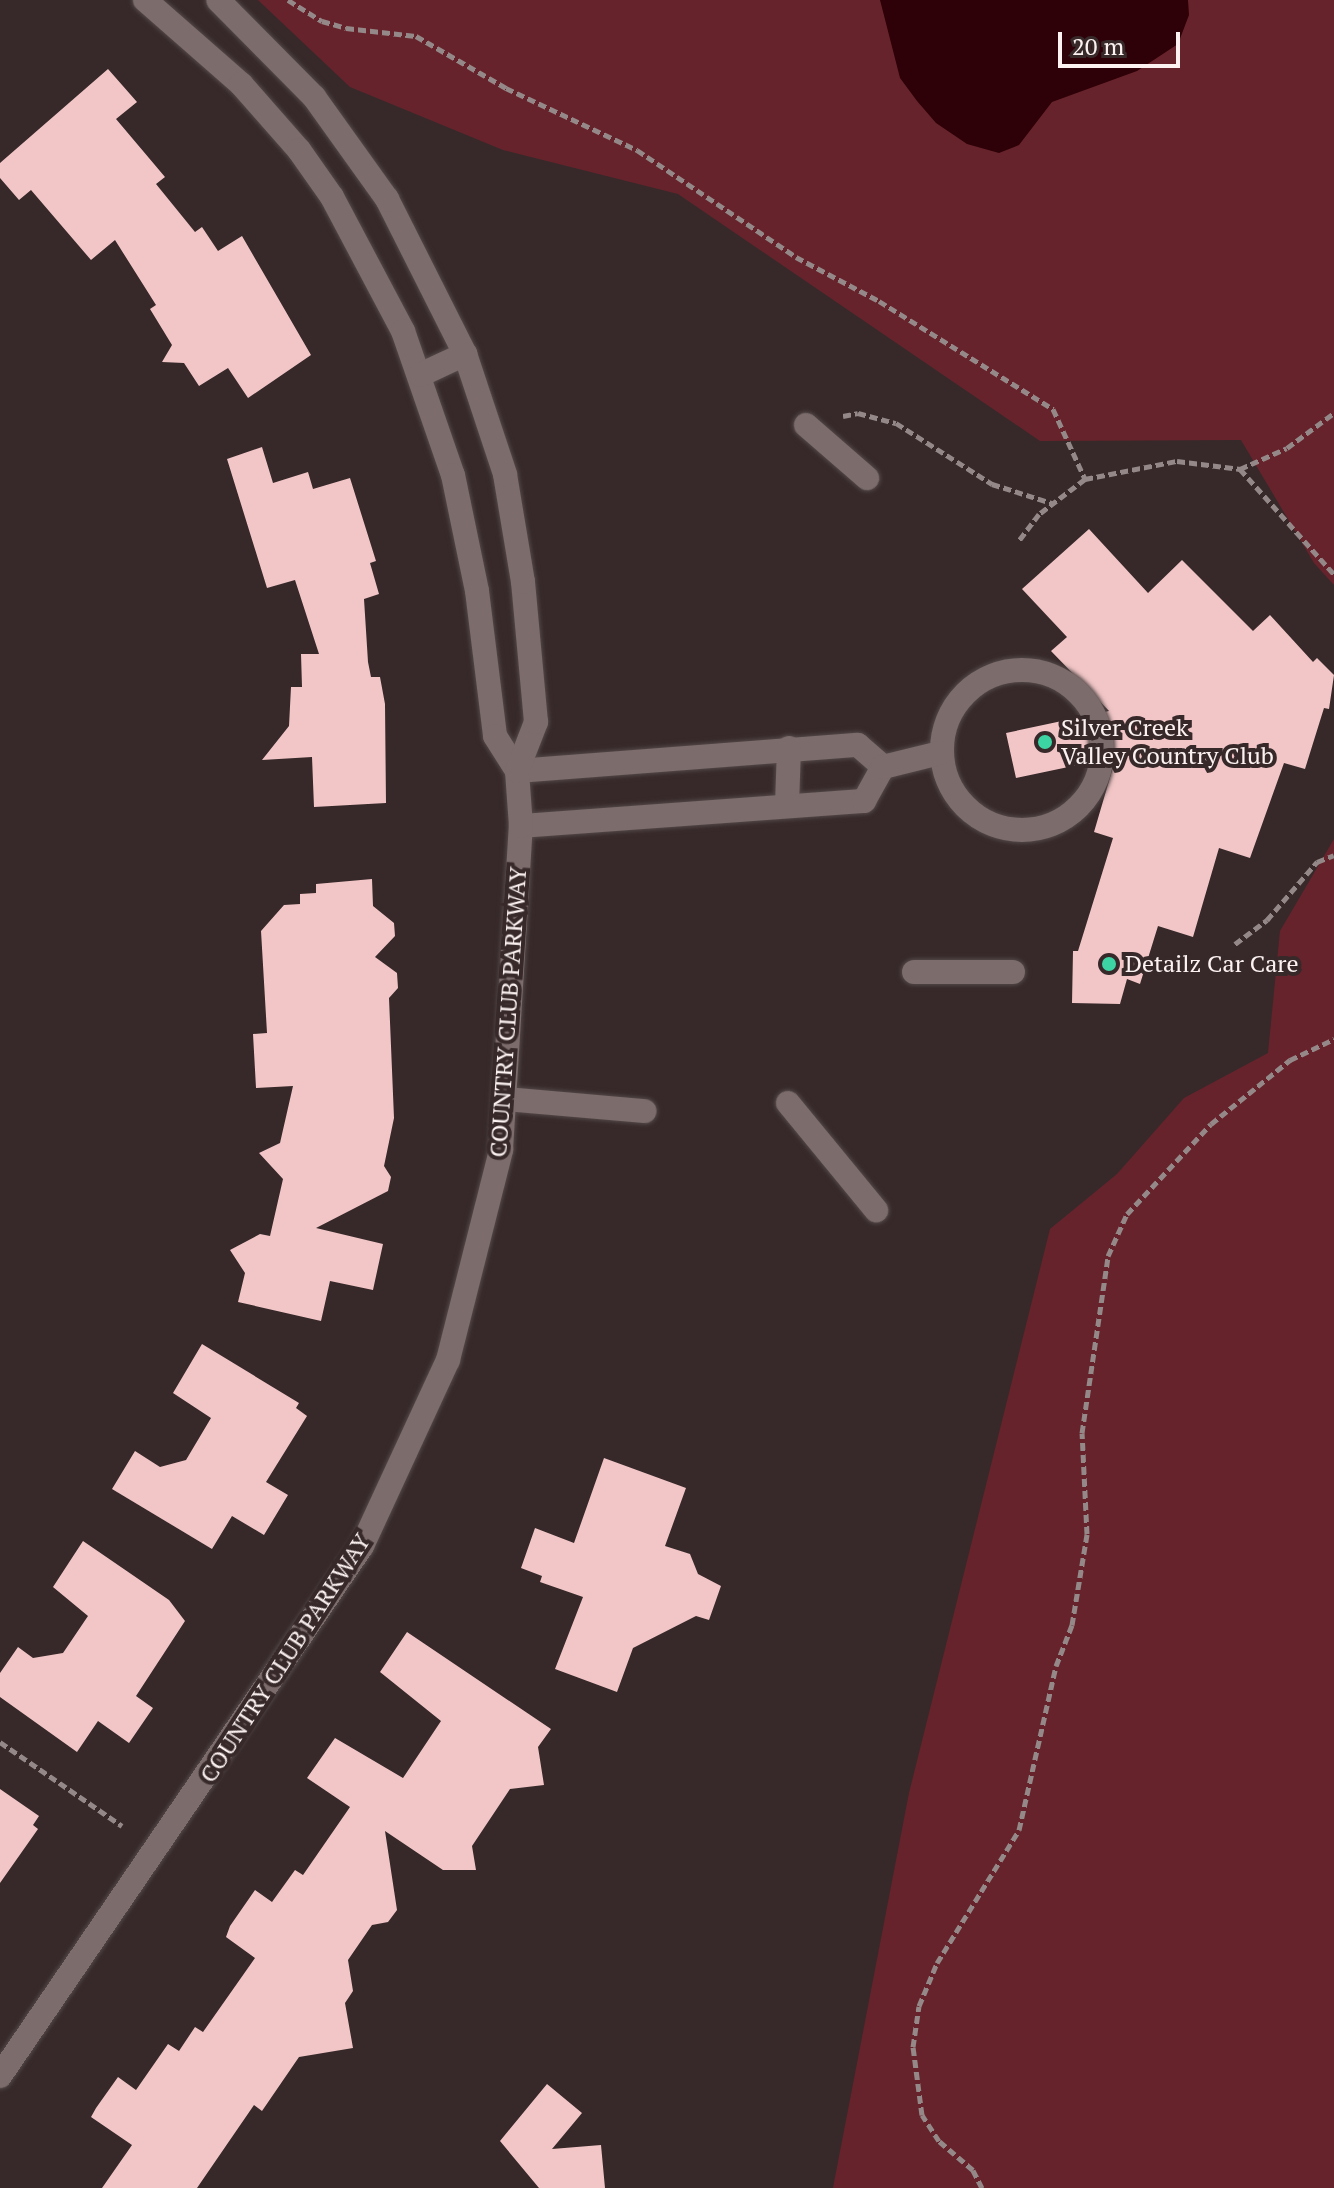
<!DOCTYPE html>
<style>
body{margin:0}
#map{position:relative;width:1334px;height:2188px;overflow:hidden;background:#37292a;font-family:"PT Serif",serif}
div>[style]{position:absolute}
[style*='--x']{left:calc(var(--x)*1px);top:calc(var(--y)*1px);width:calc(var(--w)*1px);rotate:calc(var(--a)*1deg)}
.green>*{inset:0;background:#67232b}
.water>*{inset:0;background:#2e0108}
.building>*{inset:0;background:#f2c6c7}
.path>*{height:5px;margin-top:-2.5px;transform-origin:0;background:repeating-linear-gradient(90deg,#948888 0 8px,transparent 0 12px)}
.roads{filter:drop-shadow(0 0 2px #534848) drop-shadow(0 0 2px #534848)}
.minor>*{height:24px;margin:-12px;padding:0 12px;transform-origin:12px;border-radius:12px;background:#7c6c6c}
.minor>.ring{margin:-12px;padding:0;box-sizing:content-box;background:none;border:24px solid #7c6c6c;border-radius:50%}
.dots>*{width:22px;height:22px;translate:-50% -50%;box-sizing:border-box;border:4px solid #37292a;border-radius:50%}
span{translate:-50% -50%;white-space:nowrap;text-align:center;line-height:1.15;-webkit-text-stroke:8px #37292a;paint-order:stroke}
.poi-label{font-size:24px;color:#fcf2f2}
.left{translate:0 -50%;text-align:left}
.street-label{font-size:24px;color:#fcf2f2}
.scale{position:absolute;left:1058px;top:32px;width:122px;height:36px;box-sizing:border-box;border:4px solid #fcf2f2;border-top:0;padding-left:10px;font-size:24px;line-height:28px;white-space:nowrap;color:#fcf2f2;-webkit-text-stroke:6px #37292a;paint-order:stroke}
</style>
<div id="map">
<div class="green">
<i style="clip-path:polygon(258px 0,1334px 0,1334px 585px,1314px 563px,1241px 440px,1040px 441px,678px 194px,503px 150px,350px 87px)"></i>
<i style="clip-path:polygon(1334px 839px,1334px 2188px,833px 2188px,909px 1793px,1050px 1229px,1117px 1174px,1184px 1098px,1268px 1053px,1280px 931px)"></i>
</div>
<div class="water">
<i style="clip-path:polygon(880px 0,1188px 0,1189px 15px,1178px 44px,1137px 71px,1052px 102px,1019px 145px,999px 153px,967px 144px,936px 123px,917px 101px,900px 78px)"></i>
</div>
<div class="building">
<i style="clip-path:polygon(108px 69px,137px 102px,116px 119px,165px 177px,156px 184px,195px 232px,202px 227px,218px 251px,242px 236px,311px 355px,248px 398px,228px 368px,199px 386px,184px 363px,162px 362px,172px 345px,150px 309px,156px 305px,115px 240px,91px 260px,31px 190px,19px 200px,0 178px,0 163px)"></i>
<i style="clip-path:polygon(262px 447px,273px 483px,308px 472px,313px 489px,350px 478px,376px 561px,370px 563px,379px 594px,364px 599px,368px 662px,371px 677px,380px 677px,385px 704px,386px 803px,314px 807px,312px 757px,262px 760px,289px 726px,291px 687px,302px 687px,301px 654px,319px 654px,295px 580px,267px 588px,227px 459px)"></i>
<i style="clip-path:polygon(1089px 529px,1148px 593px,1182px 560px,1253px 631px,1270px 615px,1313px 662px,1317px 658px,1334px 675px,1329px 709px,1324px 708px,1305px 769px,1284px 763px,1250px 858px,1219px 848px,1193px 937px,1158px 926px,1140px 984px,1127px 979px,1120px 1004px,1072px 1003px,1073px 951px,1078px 951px,1113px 838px,1094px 832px,1116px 757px,1016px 778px,1006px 733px,1109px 711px,1051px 651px,1067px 637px,1022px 589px)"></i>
<i style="clip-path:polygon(372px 879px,373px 906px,394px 923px,395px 936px,375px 957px,397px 973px,398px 988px,389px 998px,394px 1118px,384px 1166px,391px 1177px,388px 1191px,316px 1228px,383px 1244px,373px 1290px,330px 1281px,321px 1321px,238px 1302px,245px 1273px,230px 1250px,260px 1234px,270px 1236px,283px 1179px,259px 1153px,280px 1143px,293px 1086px,256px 1088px,253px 1034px,267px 1033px,261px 931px,284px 905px,300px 904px,300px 894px,316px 893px,316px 884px)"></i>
<i style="clip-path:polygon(202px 1344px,299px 1403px,296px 1408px,307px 1416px,266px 1482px,288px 1495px,264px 1535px,232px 1516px,212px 1549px,112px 1489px,135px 1451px,160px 1467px,186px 1460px,211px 1418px,173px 1393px)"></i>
<i style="clip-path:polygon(604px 1458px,686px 1488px,665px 1546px,690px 1554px,698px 1574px,721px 1586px,709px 1620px,696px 1616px,633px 1648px,617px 1692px,555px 1669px,583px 1597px,540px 1582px,542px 1576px,521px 1568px,535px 1528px,574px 1543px)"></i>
<i style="clip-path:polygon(83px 1541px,169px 1600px,185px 1621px,136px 1696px,153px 1708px,129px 1743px,98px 1721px,77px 1752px,0 1697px,0 1673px,18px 1647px,33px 1658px,63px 1653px,88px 1616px,53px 1587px)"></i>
<i style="clip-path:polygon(407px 1632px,551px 1729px,538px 1747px,544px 1785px,510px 1789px,472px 1846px,476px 1870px,443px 1870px,385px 1831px,397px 1910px,388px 1922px,372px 1925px,348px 1960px,353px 1991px,345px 2003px,353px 2048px,299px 2057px,262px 2111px,254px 2105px,197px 2188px,102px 2188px,132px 2145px,91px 2117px,96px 2108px,118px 2077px,136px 2090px,168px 2044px,179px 2051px,195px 2027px,203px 2032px,255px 1958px,226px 1937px,230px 1926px,255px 1890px,272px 1902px,295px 1870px,303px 1875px,350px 1807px,307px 1778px,335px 1738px,403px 1778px,441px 1721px,380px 1672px)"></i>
<i style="clip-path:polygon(0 1789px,39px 1816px,33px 1825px,38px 1829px,0 1883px)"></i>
<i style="clip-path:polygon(547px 2084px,582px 2113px,552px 2149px,601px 2145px,605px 2188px,539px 2188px,500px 2141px)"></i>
</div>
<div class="path">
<i style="--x:288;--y:0;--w:40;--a:32"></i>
<i style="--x:322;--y:21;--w:25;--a:16"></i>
<i style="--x:346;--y:28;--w:70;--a:6.5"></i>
<i style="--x:416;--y:36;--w:104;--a:30"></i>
<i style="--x:506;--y:88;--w:145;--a:25.3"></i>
<i style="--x:637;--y:150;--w:192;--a:33.9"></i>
<i style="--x:796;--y:257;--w:94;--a:27.9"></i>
<i style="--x:879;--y:301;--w:205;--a:31.8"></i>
<i style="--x:1053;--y:409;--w:77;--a:65.4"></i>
<i style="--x:1085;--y:479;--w:58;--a:142.7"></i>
<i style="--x:1039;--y:514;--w:35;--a:127"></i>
<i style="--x:843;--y:416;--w:15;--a:-11"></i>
<i style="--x:858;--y:413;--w:39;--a:15"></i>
<i style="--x:896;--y:423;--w:114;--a:32.4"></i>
<i style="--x:992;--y:484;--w:63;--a:17.6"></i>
<i style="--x:1240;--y:469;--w:141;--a:48.2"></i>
<i style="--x:1085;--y:479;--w:94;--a:-11.1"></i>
<i style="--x:1177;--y:461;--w:64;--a:7.2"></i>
<i style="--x:1240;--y:469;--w:51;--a:-24.1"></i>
<i style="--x:1287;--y:448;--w:59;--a:-36.7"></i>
<i style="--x:1235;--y:944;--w:40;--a:-37"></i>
<i style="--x:1267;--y:920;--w:77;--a:-49.2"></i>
<i style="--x:1317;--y:862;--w:18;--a:-22"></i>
<i style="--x:0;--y:1742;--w:148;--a:34.5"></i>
<i style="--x:982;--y:2188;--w:20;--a:-117"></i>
<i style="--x:973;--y:2170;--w:45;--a:-139.5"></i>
<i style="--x:939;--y:2141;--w:31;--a:-123"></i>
<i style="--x:922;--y:2115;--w:69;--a:-97.5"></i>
<i style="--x:913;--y:2047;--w:41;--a:-81.7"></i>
<i style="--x:919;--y:2006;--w:47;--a:-67.3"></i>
<i style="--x:937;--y:1963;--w:156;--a:-58.3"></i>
<i style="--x:1019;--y:1830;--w:168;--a:-77.3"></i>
<i style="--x:1056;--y:1666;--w:44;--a:-68.7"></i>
<i style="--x:1072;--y:1625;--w:92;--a:-80.6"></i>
<i style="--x:1087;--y:1534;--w:101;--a:-92.8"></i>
<i style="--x:1082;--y:1433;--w:179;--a:-81.6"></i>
<i style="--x:1108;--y:1256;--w:46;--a:-65.7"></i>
<i style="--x:1127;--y:1214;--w:123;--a:-47"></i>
<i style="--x:1211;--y:1124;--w:102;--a:-39"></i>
<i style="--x:1290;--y:1060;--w:49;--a:-25.5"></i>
</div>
<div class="roads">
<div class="minor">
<i style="--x:145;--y:0;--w:128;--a:41.2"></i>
<i style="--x:241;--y:84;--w:88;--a:48.7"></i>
<i style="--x:299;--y:150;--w:57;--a:54.9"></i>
<i style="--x:332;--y:197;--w:152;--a:62.1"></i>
<i style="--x:403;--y:331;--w:152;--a:70.9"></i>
<i style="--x:453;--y:475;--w:118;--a:78.3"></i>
<i style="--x:477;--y:591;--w:146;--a:82.9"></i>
<i style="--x:495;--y:736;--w:41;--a:57.8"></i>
<i style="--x:420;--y:375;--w:50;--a:-25"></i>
<i style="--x:806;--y:425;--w:81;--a:41"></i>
<i class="ring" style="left:942px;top:670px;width:136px;height:136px"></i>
<i style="--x:517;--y:771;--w:342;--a:-4.4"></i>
<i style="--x:858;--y:745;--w:33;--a:41"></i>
<i style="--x:787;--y:805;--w:57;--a:-88"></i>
<i style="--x:521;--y:826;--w:344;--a:-4.2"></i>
<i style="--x:864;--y:801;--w:39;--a:-61"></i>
<i style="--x:883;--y:767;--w:59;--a:-13.8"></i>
<i style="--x:914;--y:972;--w:99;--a:0"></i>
<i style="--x:506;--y:1099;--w:139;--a:5"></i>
<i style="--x:788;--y:1103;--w:139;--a:50.6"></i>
<i style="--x:0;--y:2076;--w:642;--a:-55.67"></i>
<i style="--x:362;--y:1546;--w:205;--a:-65.2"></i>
<i style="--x:448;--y:1360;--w:217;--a:-75.8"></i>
<i style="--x:501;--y:1150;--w:325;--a:-86.5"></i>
<i style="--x:521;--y:826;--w:55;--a:-94.2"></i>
<i style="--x:517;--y:771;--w:53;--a:-68.8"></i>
<i style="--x:536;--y:722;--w:141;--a:-95.3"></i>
<i style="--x:523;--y:582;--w:109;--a:-99.5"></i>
<i style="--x:505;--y:474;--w:126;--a:-108.4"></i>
<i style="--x:465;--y:354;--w:174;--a:-116.7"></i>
<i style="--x:387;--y:199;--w:125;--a:-125.6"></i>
<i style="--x:314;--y:97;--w:136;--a:-134.7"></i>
</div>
</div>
<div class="dots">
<i style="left:1045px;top:742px;background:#3dd4a3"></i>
<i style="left:1109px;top:964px;background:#3dd4a3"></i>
</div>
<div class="poi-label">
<span class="left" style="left:1061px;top:742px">Silver Creek<br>Valley Country Club</span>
<span class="left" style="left:1125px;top:964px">Detailz Car Care</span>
</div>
<div class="street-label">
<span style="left:508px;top:1012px;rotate:-86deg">COUNTRY CLUB PARKWAY</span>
<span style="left:285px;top:1658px;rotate:-57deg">COUNTRY CLUB PARKWAY</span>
</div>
<div class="scale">20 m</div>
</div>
